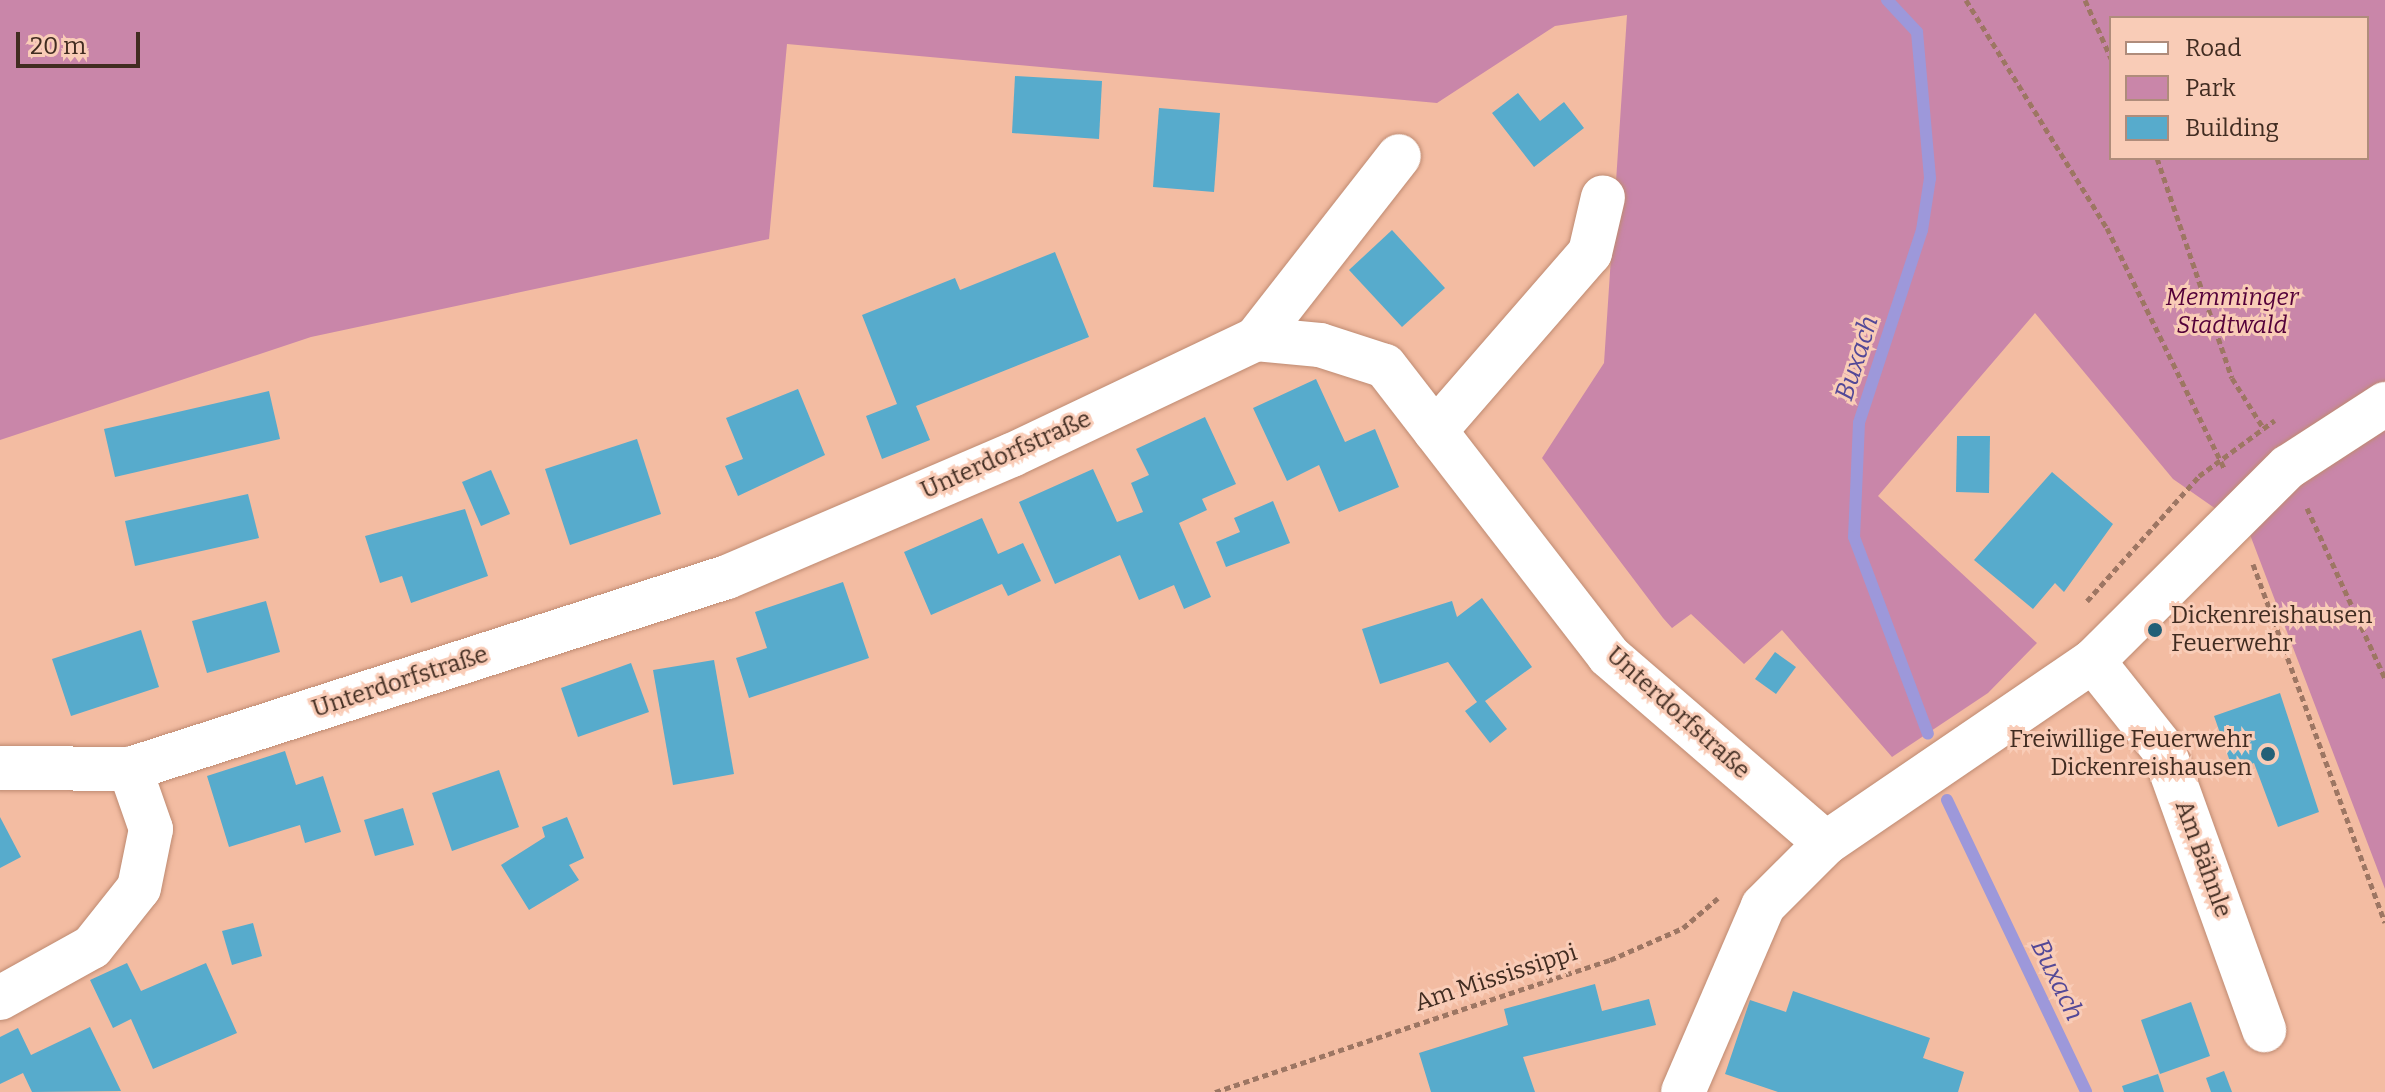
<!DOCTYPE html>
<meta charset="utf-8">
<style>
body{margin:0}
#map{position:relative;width:2385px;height:1092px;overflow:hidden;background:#f3bca2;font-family:Bitter,serif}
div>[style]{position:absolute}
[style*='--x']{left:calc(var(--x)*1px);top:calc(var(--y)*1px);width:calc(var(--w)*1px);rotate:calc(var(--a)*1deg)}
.green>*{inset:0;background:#c986a9}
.stream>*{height:12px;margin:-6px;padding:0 6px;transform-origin:6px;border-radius:6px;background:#9d98da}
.building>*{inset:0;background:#57abcc}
.path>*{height:5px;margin-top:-2.5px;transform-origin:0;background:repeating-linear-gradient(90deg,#9d7663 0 6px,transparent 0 10px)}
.roads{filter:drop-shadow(0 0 2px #be8a71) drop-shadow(0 0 2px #be8a71)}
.minor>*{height:44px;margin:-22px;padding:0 22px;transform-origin:22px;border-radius:22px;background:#fff}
.dots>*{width:22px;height:22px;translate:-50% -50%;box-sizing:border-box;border:4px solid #f9ccb7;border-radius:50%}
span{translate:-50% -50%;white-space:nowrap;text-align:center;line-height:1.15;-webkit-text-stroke:6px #f9ccb7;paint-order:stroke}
.park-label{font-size:24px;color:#540039;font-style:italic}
.street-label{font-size:24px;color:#412c21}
.poi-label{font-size:24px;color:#412c21}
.left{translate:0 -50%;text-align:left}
.right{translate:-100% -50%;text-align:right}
.water-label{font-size:26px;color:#534897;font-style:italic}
.legend{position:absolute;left:2109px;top:16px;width:260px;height:144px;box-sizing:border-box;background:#f9ccb7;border:2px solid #af8c7b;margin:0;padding:10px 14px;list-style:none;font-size:24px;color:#412c21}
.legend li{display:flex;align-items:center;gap:16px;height:40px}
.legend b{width:40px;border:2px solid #af8c7b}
.scale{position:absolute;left:16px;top:32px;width:124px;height:36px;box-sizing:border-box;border:4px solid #412c21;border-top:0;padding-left:10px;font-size:24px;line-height:28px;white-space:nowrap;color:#412c21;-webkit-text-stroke:6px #f9ccb7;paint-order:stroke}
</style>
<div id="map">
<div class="green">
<i style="clip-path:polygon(evenodd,0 0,2385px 0,2385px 889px,2249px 532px,2173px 479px,2035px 313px,1878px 496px,2037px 643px,1988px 693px,1892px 757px,1782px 630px,1744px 664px,1691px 614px,1672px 628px,1663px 618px,1542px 458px,1604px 363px,1627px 15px,1555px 26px,1437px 103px,787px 44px,769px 239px,311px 337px,0 440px,0 0,2111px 18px,2367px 18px,2367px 158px,2111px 158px,2111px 18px)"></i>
</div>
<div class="stream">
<i style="--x:1887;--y:0;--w:44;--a:46.8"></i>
<i style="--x:1917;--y:32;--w:147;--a:84.9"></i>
<i style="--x:1930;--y:178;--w:53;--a:98.7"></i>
<i style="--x:1922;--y:230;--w:203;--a:108.1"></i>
<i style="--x:1859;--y:423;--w:114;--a:92.5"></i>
<i style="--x:1854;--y:537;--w:210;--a:69.4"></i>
<i style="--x:1947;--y:800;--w:323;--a:64.5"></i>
</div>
<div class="building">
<i style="clip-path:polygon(1015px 76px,1102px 81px,1099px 139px,1012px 133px)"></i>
<i style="clip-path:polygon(1518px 93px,1540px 121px,1564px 102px,1584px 128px,1534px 167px,1492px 113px)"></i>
<i style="clip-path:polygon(1159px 108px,1220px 113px,1214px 192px,1153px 187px)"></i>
<i style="clip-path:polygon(1392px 230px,1445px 288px,1402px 327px,1349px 270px)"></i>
<i style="clip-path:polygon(1055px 252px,1089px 337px,916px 406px,930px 440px,882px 459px,866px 416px,897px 404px,862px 315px,955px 278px,960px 290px)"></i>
<i style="clip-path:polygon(1316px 379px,1345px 442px,1375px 429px,1399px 487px,1339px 512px,1319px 465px,1287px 481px,1253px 408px)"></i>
<i style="clip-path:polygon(798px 389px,825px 455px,738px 496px,725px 466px,743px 459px,726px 418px)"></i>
<i style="clip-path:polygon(269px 391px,280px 439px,115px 477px,104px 429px)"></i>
<i style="clip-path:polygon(1205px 417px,1236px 484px,1202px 499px,1207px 510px,1179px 523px,1211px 597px,1184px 609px,1174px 585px,1139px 600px,1120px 555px,1055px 584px,1019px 502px,1093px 469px,1117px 522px,1143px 512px,1131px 483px,1149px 475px,1136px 449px)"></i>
<i style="clip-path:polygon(1957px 436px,1990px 436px,1989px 493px,1956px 492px)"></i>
<i style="clip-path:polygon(637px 439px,661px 514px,570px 545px,545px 469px)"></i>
<i style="clip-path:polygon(491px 470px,510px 514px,481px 526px,462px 482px)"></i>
<i style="clip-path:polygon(2052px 472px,2113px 524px,2064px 592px,2055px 583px,2033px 609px,1974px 560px)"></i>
<i style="clip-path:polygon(248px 494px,259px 538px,135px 566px,125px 521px)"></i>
<i style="clip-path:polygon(1273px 501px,1290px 543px,1226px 567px,1216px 542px,1240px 532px,1234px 518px)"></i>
<i style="clip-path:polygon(465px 509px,488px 576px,411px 603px,402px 576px,380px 583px,365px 536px)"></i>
<i style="clip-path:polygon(982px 518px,998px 554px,1023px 543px,1041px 581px,1008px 596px,1002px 584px,931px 615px,904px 552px)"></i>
<i style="clip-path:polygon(843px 582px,869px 658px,749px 698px,736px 658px,767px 648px,755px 612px)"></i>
<i style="clip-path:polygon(1482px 598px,1532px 667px,1485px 701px,1507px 729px,1490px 743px,1465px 711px,1477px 702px,1448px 662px,1380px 684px,1362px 629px,1452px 601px,1457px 617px)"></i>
<i style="clip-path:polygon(266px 601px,280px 652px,207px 673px,192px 621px)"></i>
<i style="clip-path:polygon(141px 630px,159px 687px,71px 716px,52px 659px)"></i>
<i style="clip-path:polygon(1775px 652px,1796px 667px,1776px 694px,1755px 679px)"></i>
<i style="clip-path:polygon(714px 660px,734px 774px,673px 785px,653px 670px)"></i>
<i style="clip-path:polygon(631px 663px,649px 712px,578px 737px,561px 688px)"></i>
<i style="clip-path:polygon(2280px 693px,2319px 812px,2278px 827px,2254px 763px,2233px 770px,2214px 716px)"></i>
<i style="clip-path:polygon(285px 751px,296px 785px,323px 776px,341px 832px,305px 843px,300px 825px,229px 847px,207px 776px)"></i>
<i style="clip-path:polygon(499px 770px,519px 827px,452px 851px,432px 793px)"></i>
<i style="clip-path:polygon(403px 808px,414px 845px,375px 856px,364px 820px)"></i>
<i style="clip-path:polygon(0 817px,21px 857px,0 868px)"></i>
<i style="clip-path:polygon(567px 817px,584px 858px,569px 865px,579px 880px,529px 910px,501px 865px,545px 837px,542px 827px)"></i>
<i style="clip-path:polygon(253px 923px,262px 956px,232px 965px,222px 931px)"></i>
<i style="clip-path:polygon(127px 963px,141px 991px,206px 963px,237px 1033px,153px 1069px,131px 1019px,113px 1028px,90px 980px)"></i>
<i style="clip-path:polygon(1595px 984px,1602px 1011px,1649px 999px,1656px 1025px,1523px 1057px,1535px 1092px,1431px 1092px,1419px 1053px,1508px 1025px,1504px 1009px)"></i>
<i style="clip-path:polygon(1793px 991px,1930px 1038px,1923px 1058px,1964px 1072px,1958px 1092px,1778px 1092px,1725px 1074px,1750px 1000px,1786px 1012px)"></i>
<i style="clip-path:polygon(2191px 1002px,2210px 1056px,2160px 1074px,2141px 1020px)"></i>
<i style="clip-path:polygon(90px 1027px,121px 1091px,32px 1092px,23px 1073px,0 1084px,0 1037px,18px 1028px,31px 1055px)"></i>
<i style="clip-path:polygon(2224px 1071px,2232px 1092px,2211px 1092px,2206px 1078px)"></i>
<i style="clip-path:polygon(2158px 1074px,2164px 1092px,2124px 1092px,2122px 1086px)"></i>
</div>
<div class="path">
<i style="--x:1966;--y:0;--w:268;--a:58.3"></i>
<i style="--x:2107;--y:228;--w:269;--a:64"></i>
<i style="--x:2085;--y:0;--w:64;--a:65.9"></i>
<i style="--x:2157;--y:158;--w:232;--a:71.2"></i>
<i style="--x:2232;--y:378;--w:60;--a:57.9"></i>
<i style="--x:2307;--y:508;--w:187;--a:65.4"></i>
<i style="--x:2253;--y:564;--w:382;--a:69.8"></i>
<i style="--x:2087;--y:601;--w:168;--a:-48.1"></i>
<i style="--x:2199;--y:476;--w:94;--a:-36.4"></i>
<i style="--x:1215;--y:1092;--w:416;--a:-18.5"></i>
<i style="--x:1610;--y:960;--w:80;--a:-23.7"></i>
<i style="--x:1683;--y:928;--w:46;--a:-40.6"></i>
</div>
<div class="roads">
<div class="minor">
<i style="--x:1256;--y:339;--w:232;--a:-52"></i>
<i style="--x:1435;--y:431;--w:236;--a:-49"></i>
<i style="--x:1590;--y:253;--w:57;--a:-76.9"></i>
<i style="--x:2093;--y:661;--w:112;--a:51.5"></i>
<i style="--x:2163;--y:749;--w:299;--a:70.2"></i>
<i style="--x:0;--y:768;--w:130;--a:0.4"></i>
<i style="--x:130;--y:769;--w:627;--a:-17.83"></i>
<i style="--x:727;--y:577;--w:310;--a:-23.2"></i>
<i style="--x:1012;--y:455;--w:270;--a:-25.4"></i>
<i style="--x:1256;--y:339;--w:64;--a:5.4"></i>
<i style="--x:1320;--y:345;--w:68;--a:17.9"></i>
<i style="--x:1385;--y:366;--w:366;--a:52.3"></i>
<i style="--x:1609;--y:656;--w:286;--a:40.8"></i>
<i style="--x:0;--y:998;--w:105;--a:-29"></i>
<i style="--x:92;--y:947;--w:75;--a:-51.5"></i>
<i style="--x:139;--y:888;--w:60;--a:-78.5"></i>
<i style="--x:151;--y:829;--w:64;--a:-109.3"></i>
<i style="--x:1683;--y:1092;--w:202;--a:-66.7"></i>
<i style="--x:1763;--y:906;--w:89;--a:-45"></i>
<i style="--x:1826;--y:843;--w:323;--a:-34.3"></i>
<i style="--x:2093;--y:661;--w:275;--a:-44.9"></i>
<i style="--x:2288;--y:467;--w:116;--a:-33"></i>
</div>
</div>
<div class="dots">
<i style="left:2155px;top:630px;background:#236077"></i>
<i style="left:2268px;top:754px;background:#236077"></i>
</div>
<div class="park-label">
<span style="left:2232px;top:312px">Memminger<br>Stadtwald</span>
</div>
<div class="street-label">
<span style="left:1006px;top:455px;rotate:-24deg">Unterdorfstraße</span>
<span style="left:400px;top:682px;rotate:-18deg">Unterdorfstraße</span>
<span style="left:1678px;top:713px;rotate:42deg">Unterdorfstraße</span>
<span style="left:2203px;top:859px;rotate:70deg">Am Bähnle</span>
<span style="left:1496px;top:978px;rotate:-18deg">Am Mississippi</span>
</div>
<div class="poi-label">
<span class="left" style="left:2171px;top:630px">Dickenreishausen<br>Feuerwehr</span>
<span class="right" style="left:2252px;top:754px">Freiwillige Feuerwehr<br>Dickenreishausen</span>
</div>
<div class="water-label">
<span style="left:1857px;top:358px;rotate:-72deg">Buxach</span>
<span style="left:2057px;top:980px;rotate:64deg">Buxach</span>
</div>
<ul class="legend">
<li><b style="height:10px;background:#fff"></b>Road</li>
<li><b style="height:22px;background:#c986a9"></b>Park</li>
<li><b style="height:22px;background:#57abcc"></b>Building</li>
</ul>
<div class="scale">20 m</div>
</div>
